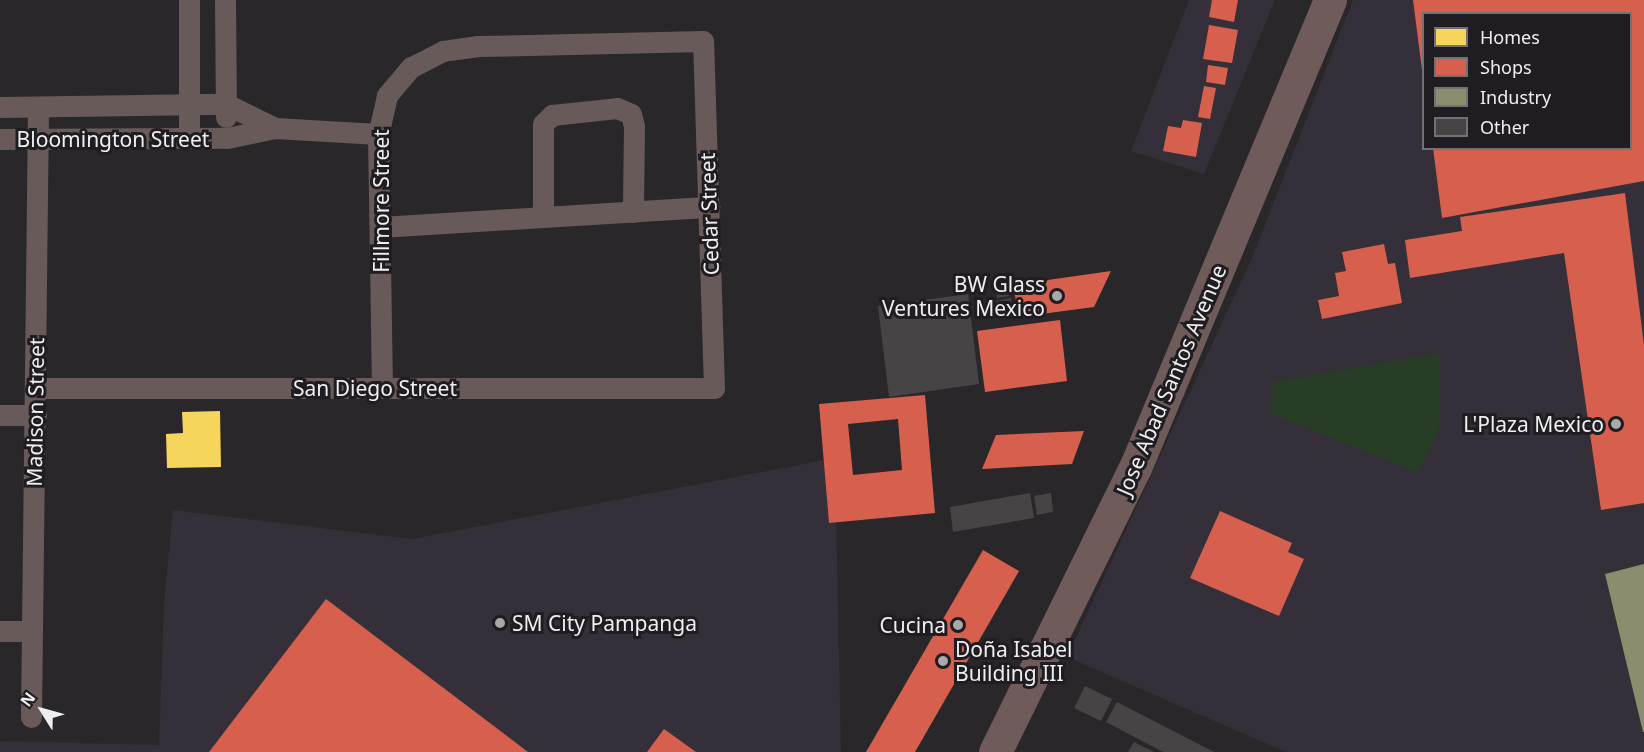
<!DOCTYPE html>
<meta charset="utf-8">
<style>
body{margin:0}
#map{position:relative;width:1644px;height:752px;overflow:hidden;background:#29272a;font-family:"Noto Sans",sans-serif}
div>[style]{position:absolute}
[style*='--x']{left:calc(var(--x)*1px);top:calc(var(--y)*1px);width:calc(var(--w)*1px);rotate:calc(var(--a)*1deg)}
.built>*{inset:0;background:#342f38}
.green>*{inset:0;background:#283d25}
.homes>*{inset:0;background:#f6d55c}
.shops>*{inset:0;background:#d6604d}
.industry>*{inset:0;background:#8c8c6e}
.building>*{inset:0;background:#464445}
.minor>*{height:21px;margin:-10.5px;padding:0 10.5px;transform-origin:10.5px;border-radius:10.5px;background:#685a59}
.trunk>*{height:33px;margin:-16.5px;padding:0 16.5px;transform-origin:16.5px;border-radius:16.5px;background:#6f5c5a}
.dots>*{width:16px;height:16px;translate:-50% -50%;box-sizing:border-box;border:3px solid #1f1d21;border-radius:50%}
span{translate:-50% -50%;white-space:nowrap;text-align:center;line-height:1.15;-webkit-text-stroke:6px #1f1d21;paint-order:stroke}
.street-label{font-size:21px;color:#efeef1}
.poi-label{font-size:21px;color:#efeef1}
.right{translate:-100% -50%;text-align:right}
.left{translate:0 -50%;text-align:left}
.legend{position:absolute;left:1422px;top:12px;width:210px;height:138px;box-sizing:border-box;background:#1f1d21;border:2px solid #727174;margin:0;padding:8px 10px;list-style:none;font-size:18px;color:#efeef1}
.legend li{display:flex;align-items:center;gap:12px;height:30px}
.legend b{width:30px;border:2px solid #727174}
.north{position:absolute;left:12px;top:680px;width:60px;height:60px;-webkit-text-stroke:4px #1f1d21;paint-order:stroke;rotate:307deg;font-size:16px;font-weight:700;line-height:24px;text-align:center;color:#efeef1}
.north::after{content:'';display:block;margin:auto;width:21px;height:27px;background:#efeef1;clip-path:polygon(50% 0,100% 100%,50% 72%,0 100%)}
</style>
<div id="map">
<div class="built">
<i style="clip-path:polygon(1189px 0,1275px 0,1204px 174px,1131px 151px)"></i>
<i style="clip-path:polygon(evenodd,1353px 0,1644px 0,1644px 752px,1286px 752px,1067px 657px,1252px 258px,1353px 0,1424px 14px,1630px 14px,1630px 148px,1424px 148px,1424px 14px)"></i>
<i style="clip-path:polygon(835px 458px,841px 752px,0 752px,0 741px,159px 745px,164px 603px,173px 510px,412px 539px)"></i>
</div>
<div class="green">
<i style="clip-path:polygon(1439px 353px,1439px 428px,1418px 473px,1270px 413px,1273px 382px)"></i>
</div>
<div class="homes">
<i style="clip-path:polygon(220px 411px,221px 467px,167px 468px,166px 434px,183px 433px,182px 412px)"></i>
</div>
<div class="shops">
<i style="clip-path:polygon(1212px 0,1238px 0,1234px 22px,1209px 17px)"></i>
<i style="clip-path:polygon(1413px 0,1644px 0,1644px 181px,1442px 218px,1433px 148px,1630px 148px,1630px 14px,1424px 14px,1422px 70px)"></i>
<i style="clip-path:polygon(1209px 25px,1238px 30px,1232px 63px,1203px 59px)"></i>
<i style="clip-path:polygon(1208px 65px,1228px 68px,1225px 85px,1206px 82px)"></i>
<i style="clip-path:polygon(1204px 86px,1216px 88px,1210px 119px,1198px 117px)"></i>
<i style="clip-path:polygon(1183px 120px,1202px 123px,1196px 157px,1163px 151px,1168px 126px,1181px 128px)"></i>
<i style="clip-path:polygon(1625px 193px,1644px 345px,1644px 503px,1601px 510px,1564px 253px,1410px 278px,1405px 240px,1462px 231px,1460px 217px)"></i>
<i style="clip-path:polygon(1384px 244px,1388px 264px,1395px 263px,1402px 303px,1322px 319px,1318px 300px,1339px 296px,1335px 273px,1346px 271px,1342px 252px)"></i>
<i style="clip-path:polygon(1111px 271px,1094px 307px,1019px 317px,1013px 285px)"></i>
<i style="clip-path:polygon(1060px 320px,1067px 381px,985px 392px,977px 331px)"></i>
<i style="clip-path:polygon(evenodd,925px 395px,935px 513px,829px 523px,819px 404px,925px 395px,898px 419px,902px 470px,853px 475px,848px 424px,898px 419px)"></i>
<i style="clip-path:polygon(1084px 431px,1072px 464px,982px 469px,996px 435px)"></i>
<i style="clip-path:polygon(1220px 511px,1292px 543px,1288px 552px,1304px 559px,1279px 616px,1190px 578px)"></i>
<i style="clip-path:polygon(983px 550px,1019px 571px,915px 752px,866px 752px)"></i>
<i style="clip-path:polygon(326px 599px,528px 752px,209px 752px)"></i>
<i style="clip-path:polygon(664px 729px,696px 752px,647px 752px)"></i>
</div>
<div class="industry">
<i style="clip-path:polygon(1644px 564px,1644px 732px,1643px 732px,1605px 574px)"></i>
</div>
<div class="building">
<i style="clip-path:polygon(1007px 284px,1009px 296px,997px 298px,995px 286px)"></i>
<i style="clip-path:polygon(968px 294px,979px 384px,889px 397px,878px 306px)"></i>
<i style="clip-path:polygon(1011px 298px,1013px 310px,998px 313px,996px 301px)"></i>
<i style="clip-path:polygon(1030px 493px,1034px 518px,953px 532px,950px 507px)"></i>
<i style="clip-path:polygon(1051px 493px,1053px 512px,1037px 515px,1034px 496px)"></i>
<i style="clip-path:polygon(1085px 686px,1112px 699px,1101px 721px,1074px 708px)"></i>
<i style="clip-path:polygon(1117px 702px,1214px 752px,1163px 752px,1106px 722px)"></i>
<i style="clip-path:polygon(1134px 742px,1154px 752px,1128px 752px)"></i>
</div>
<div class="minor">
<i style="--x:189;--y:0;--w:138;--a:90"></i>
<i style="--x:225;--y:0;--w:117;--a:89.5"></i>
<i style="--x:0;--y:107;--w:226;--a:-0.8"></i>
<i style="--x:226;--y:104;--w:55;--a:26.1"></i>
<i style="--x:0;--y:139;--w:227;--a:-0.3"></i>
<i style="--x:227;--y:138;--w:49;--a:-11.8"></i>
<i style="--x:275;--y:128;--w:103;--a:3.3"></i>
<i style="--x:543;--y:216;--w:92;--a:-90"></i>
<i style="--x:543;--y:124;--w:13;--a:-45"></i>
<i style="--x:552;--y:115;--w:65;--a:-6.1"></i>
<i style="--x:617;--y:108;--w:15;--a:23"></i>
<i style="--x:631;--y:114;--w:12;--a:76"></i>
<i style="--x:634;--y:126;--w:86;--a:90.7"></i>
<i style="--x:380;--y:227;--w:330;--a:-3.5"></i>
<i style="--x:37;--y:388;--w:677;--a:0"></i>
<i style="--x:714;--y:388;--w:347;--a:-91.8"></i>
<i style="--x:703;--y:41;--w:225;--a:178.7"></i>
<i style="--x:478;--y:46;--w:35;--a:172"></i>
<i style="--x:443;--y:51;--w:36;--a:153"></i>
<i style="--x:411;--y:67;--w:38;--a:130"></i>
<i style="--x:387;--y:96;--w:39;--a:103"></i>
<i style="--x:378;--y:134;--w:254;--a:89.1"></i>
<i style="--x:0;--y:415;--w:36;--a:0"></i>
<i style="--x:0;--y:631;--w:30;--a:0"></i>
<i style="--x:31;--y:717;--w:610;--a:-89.34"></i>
</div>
<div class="trunk">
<i style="--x:995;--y:752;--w:317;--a:-63.8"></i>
<i style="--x:1135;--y:468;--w:507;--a:-67.38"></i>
</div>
<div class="dots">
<i style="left:1057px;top:296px;background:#aaa8ab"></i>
<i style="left:1616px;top:424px;background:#aaa8ab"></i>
<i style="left:500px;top:623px;background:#aaa8ab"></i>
<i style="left:958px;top:625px;background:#aaa8ab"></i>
<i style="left:943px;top:661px;background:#aaa8ab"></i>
</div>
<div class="street-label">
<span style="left:113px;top:139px">Bloomington Street</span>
<span style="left:381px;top:201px;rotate:-90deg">Fillmore Street</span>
<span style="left:709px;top:214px;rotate:-92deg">Cedar Street</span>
<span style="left:1171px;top:380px;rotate:-67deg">Jose Abad Santos Avenue</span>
<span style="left:375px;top:388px">San Diego Street</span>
<span style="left:35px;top:412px;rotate:-89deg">Madison Street</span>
</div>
<div class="poi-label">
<span class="right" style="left:1045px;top:296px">BW Glass<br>Ventures Mexico</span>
<span class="right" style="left:1604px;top:424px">L'Plaza Mexico</span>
<span class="left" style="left:512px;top:623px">SM City Pampanga</span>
<span class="right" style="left:946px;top:625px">Cucina</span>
<span class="left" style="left:955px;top:661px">Doña Isabel<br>Building III</span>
</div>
<ul class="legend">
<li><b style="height:16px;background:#f6d55c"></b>Homes</li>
<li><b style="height:16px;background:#d6604d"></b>Shops</li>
<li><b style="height:16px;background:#8c8c6e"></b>Industry</li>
<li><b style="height:16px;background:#464445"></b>Other</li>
</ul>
<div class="north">N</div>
</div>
